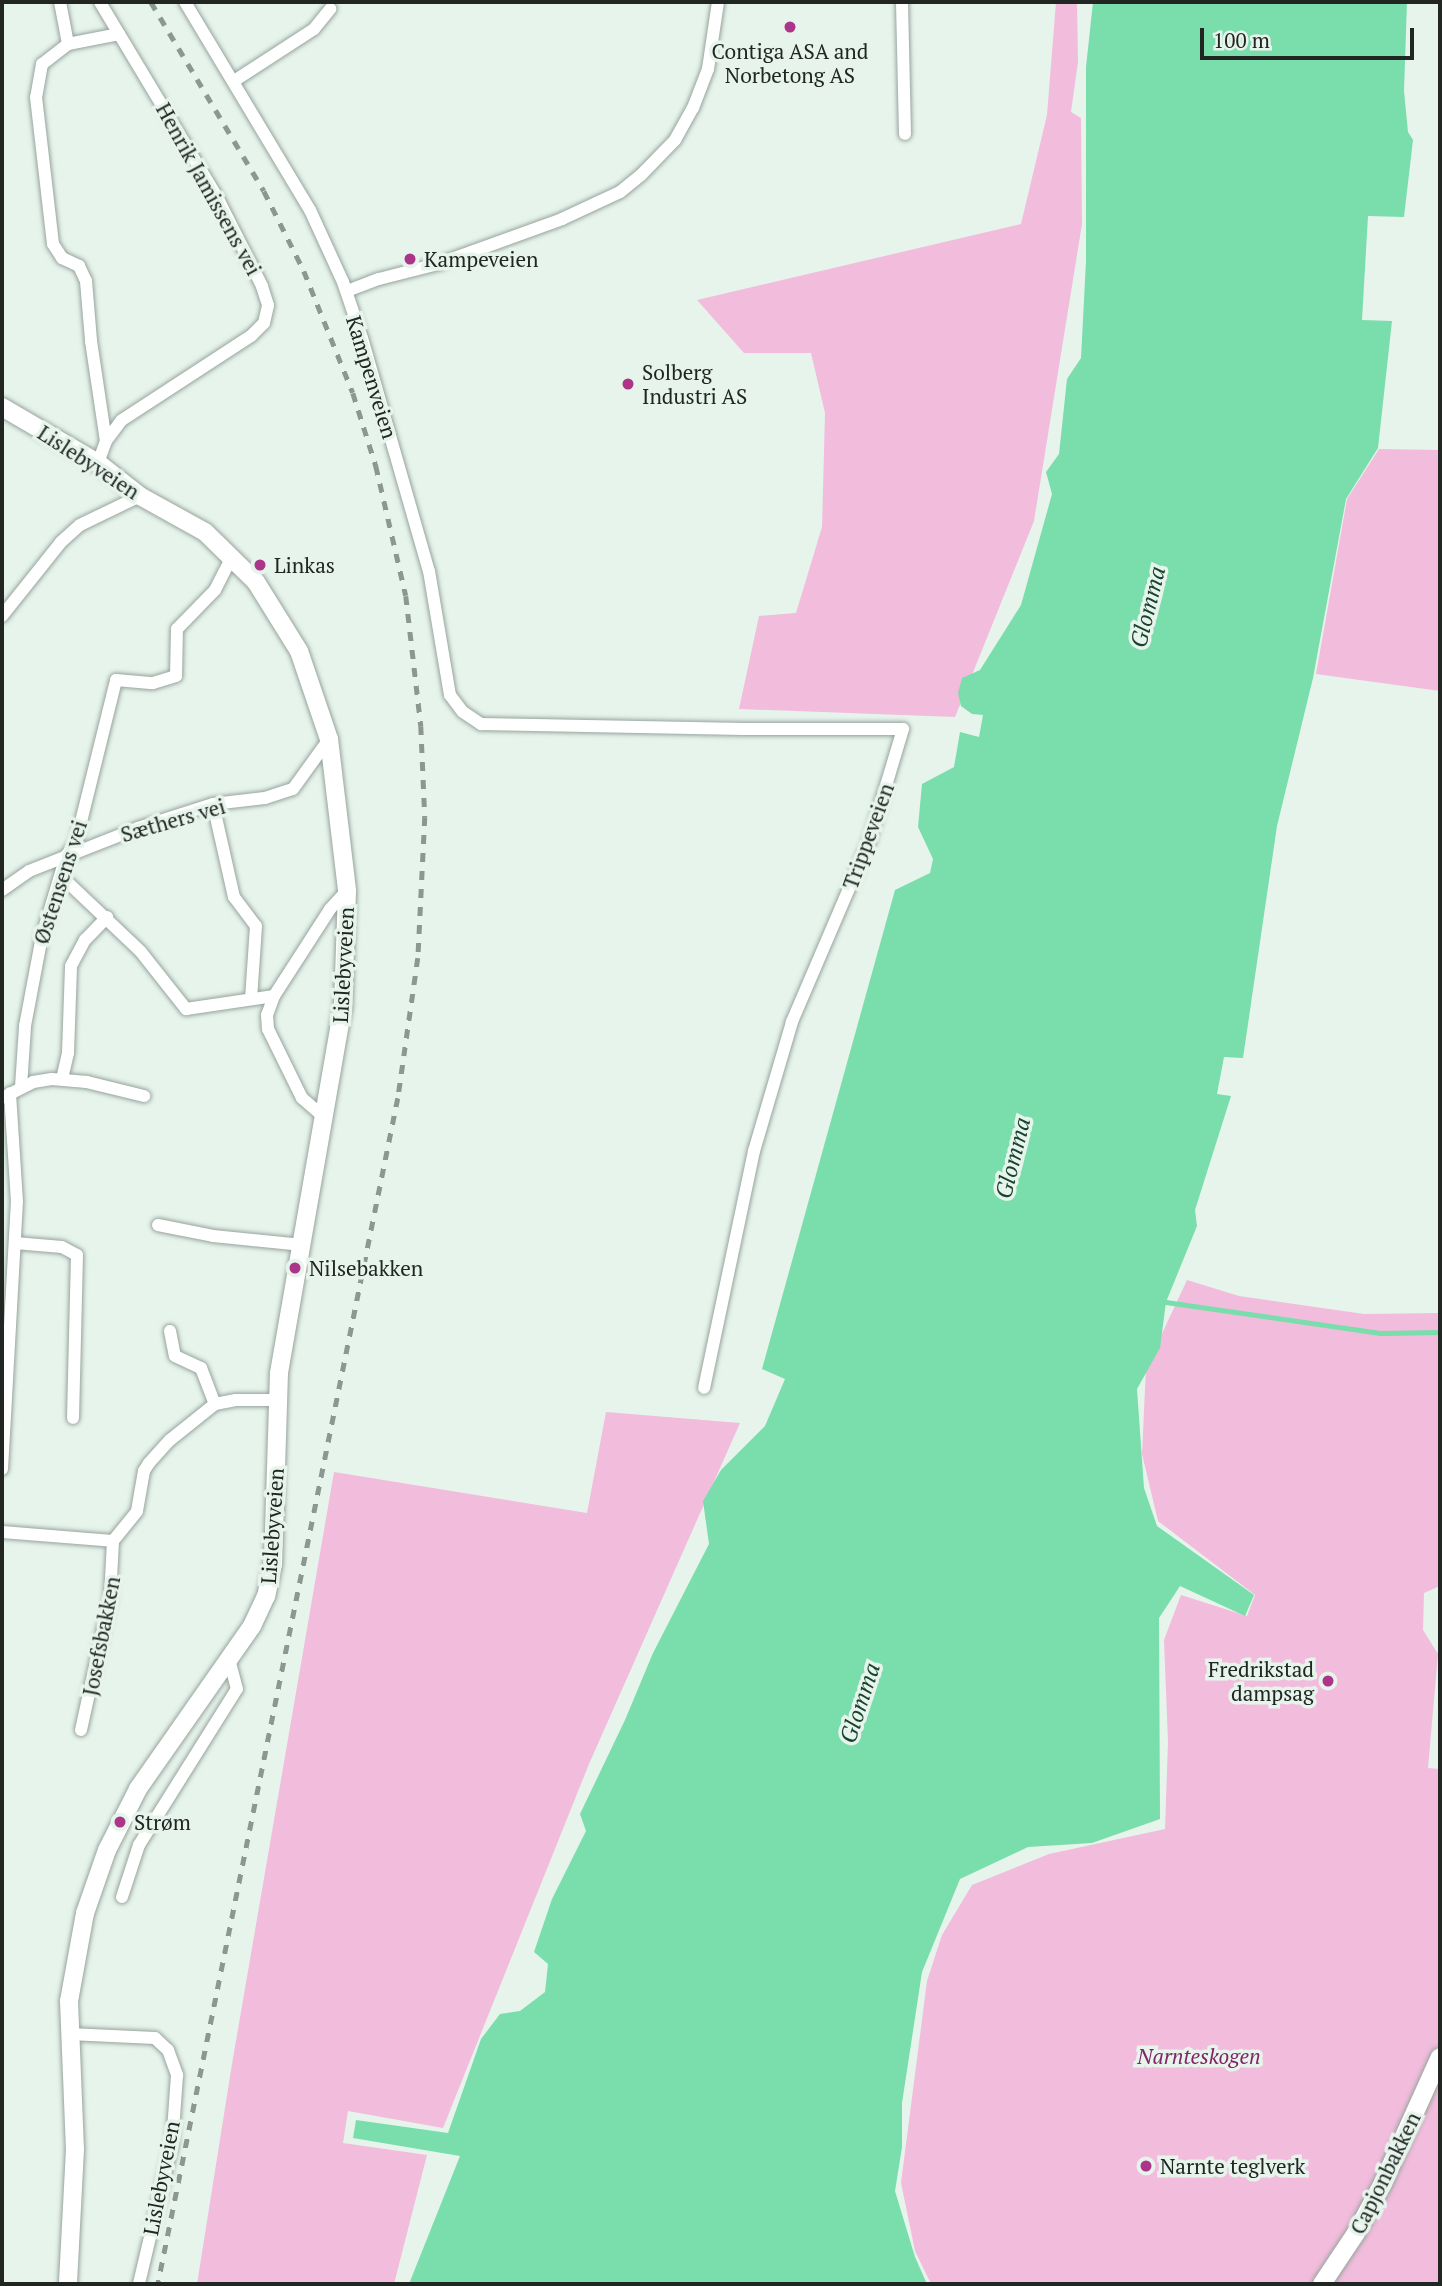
<!DOCTYPE html>
<meta charset="utf-8">
<style>
body{margin:0}
#map{position:relative;width:1442px;height:2286px;overflow:hidden;background:#e6f4ec;font-family:"PT Serif",serif}
div>[style]{position:absolute}
[style*='--x']{left:calc(var(--x)*1px);top:calc(var(--y)*1px);width:calc(var(--w)*1px);rotate:calc(var(--a)*1deg)}
.green>*{inset:0;background:#f2bcdd}
.water>*{inset:0;background:#7addac}
.stream>*{height:4.5px;margin:-2.25px;padding:0 2.25px;transform-origin:2.25px;border-radius:2.25px;background:#7addac}
.roads{filter:drop-shadow(0 0 2px #97a49d) drop-shadow(0 0 2px #97a49d)}
.street>*{height:12px;margin:-6px;padding:0 6px;transform-origin:6px;border-radius:6px;background:#fff}
.secondary>*{height:18px;margin:-9px;padding:0 9px;transform-origin:9px;border-radius:9px;background:#fff}
.rail>*{height:4.5px;margin-top:-2.25px;transform-origin:0;background:repeating-linear-gradient(90deg,#8d9791 0 9px,transparent 0 18px)}
.dots>*{width:19px;height:19px;translate:-50% -50%;box-sizing:border-box;border:4px solid #e6f4ec;border-radius:50%}
span{translate:-50% -50%;white-space:nowrap;text-align:center;line-height:1.15;-webkit-text-stroke:7px #e6f4ec;paint-order:stroke}
.poi-label{font-size:21px;color:#212623}
.left{translate:0 -50%;text-align:left}
.right{translate:-100% -50%;text-align:right}
.street-label{font-size:21px;color:#212623}
.park-label{font-size:21px;color:#822466;font-style:italic}
.water-label{font-size:23px;color:#19432f;font-style:italic}
.frame{position:absolute;inset:0;border:4px solid #212623;pointer-events:none}
.scale{position:absolute;left:1200px;top:28px;width:214px;height:32px;box-sizing:border-box;border:4px solid #212623;border-top:0;padding-left:9px;font-size:21px;line-height:24px;white-space:nowrap;color:#212623;-webkit-text-stroke:5px #e6f4ec;paint-order:stroke}
</style>
<div id="map">
<div class="green">
<i style="clip-path:polygon(1056px 2px,1077px 2px,1078px 62px,1071px 112px,1081px 118px,1082px 224px,1034px 521px,955px 717px,739px 709px,759px 616px,796px 613px,822px 527px,825px 413px,811px 353px,744px 353px,697px 300px,1021px 224px,1047px 115px)"></i>
<i style="clip-path:polygon(1379px 449px,1440px 450px,1440px 691px,1316px 674px,1347px 499px)"></i>
<i style="clip-path:polygon(1187px 1280px,1239px 1296px,1364px 1314px,1440px 1313px,1440px 1586px,1424px 1593px,1423px 1630px,1438px 1654px,1428px 1768px,1440px 1769px,1440px 2048px,1432px 2070px,1440px 2075px,1440px 2284px,931px 2284px,915px 2251px,901px 2183px,927px 1981px,942px 1935px,972px 1885px,1049px 1854px,1165px 1829px,1168px 1742px,1164px 1640px,1181px 1595px,1247px 1616px,1255px 1595px,1158px 1521px,1142px 1454px,1146px 1368px)"></i>
<i style="clip-path:polygon(606px 1412px,740px 1423px,589px 1764px,443px 2128px,348px 2111px,343px 2143px,427px 2155px,394px 2284px,197px 2284px,232px 2064px,334px 1472px,587px 1513px)"></i>
</div>
<div class="water">
<i style="clip-path:polygon(1093px 2px,1407px 2px,1404px 91px,1408px 132px,1413px 140px,1404px 217px,1368px 216px,1362px 320px,1392px 321px,1378px 448px,1346px 499px,1313px 678px,1277px 826px,1243px 1058px,1224px 1057px,1217px 1094px,1231px 1096px,1195px 1210px,1197px 1226px,1166px 1302px,1160px 1348px,1137px 1389px,1144px 1488px,1157px 1526px,1254px 1595px,1245px 1616px,1180px 1586px,1159px 1618px,1160px 1819px,1092px 1843px,1028px 1847px,960px 1879px,922px 1972px,902px 2103px,902px 2147px,895px 2191px,915px 2257px,927px 2284px,409px 2284px,460px 2156px,353px 2138px,356px 2120px,448px 2133px,481px 2039px,500px 2014px,520px 2011px,545px 1992px,548px 1964px,534px 1952px,552px 1899px,586px 1831px,580px 1814px,625px 1720px,653px 1653px,709px 1544px,703px 1501px,721px 1470px,765px 1426px,785px 1379px,762px 1369px,895px 890px,930px 873px,933px 859px,918px 827px,922px 784px,954px 767px,960px 732px,979px 737px,983px 715px,972px 714px,961px 706px,958px 693px,962px 678px,980px 670px,1021px 605px,1052px 494px,1046px 472px,1059px 454px,1067px 379px,1081px 358px,1086px 261px,1086px 67px)"></i>
</div>
<div class="stream">
<i style="--x:1166;--y:1302;--w:218;--a:8.2"></i>
<i style="--x:1382;--y:1333;--w:58;--a:-1"></i>
</div>
<div class="roads">
<div class="street">
<i style="--x:60;--y:2;--w:43;--a:79.2"></i>
<i style="--x:68;--y:44;--w:52;--a:-11.1"></i>
<i style="--x:185;--y:2;--w:243;--a:59"></i>
<i style="--x:310;--y:210;--w:79;--a:65.4"></i>
<i style="--x:343;--y:282;--w:59;--a:71.3"></i>
<i style="--x:362;--y:338;--w:242;--a:74"></i>
<i style="--x:429;--y:571;--w:126;--a:80.4"></i>
<i style="--x:450;--y:695;--w:21;--a:53"></i>
<i style="--x:463;--y:712;--w:22;--a:34"></i>
<i style="--x:481;--y:724;--w:263;--a:1.1"></i>
<i style="--x:744;--y:729;--w:159;--a:0"></i>
<i style="--x:903;--y:729;--w:118;--a:106.7"></i>
<i style="--x:869;--y:842;--w:196;--a:113.2"></i>
<i style="--x:792;--y:1022;--w:134;--a:106.4"></i>
<i style="--x:754;--y:1151;--w:242;--a:101.9"></i>
<i style="--x:902;--y:2;--w:132;--a:88.7"></i>
<i style="--x:68;--y:44;--w:33;--a:142"></i>
<i style="--x:42;--y:64;--w:34;--a:100"></i>
<i style="--x:36;--y:97;--w:148;--a:83.4"></i>
<i style="--x:53;--y:244;--w:17;--a:57"></i>
<i style="--x:62;--y:258;--w:19;--a:25"></i>
<i style="--x:79;--y:266;--w:17;--a:65"></i>
<i style="--x:86;--y:281;--w:60;--a:85.2"></i>
<i style="--x:91;--y:341;--w:101;--a:81.5"></i>
<i style="--x:234;--y:81;--w:95;--a:-33"></i>
<i style="--x:314;--y:29;--w:26;--a:-51"></i>
<i style="--x:347;--y:291;--w:34;--a:-21"></i>
<i style="--x:379;--y:279;--w:61;--a:-14.3"></i>
<i style="--x:438;--y:264;--w:132;--a:-19.9"></i>
<i style="--x:562;--y:219;--w:64;--a:-25"></i>
<i style="--x:620;--y:192;--w:27;--a:-39"></i>
<i style="--x:641;--y:175;--w:49;--a:-45.8"></i>
<i style="--x:675;--y:140;--w:37;--a:-61"></i>
<i style="--x:693;--y:108;--w:42;--a:-69"></i>
<i style="--x:708;--y:69;--w:68;--a:-81.5"></i>
<i style="--x:98;--y:463;--w:23;--a:-70"></i>
<i style="--x:106;--y:441;--w:26;--a:-53"></i>
<i style="--x:122;--y:420;--w:154;--a:-33.1"></i>
<i style="--x:251;--y:336;--w:18;--a:-45"></i>
<i style="--x:264;--y:323;--w:18;--a:-77"></i>
<i style="--x:268;--y:305;--w:20;--a:-108"></i>
<i style="--x:262;--y:286;--w:100;--a:-116.8"></i>
<i style="--x:217;--y:197;--w:227;--a:-121"></i>
<i style="--x:2;--y:616;--w:95;--a:-51.4"></i>
<i style="--x:61;--y:542;--w:25;--a:-42"></i>
<i style="--x:80;--y:525;--w:67;--a:-25.8"></i>
<i style="--x:213;--y:804;--w:95;--a:77.3"></i>
<i style="--x:234;--y:897;--w:36;--a:53"></i>
<i style="--x:256;--y:926;--w:73;--a:93.9"></i>
<i style="--x:61;--y:876;--w:110;--a:43.5"></i>
<i style="--x:141;--y:952;--w:73;--a:51.7"></i>
<i style="--x:186;--y:1009;--w:89;--a:-8.4"></i>
<i style="--x:274;--y:996;--w:103;--a:-57.2"></i>
<i style="--x:330;--y:909;--w:25;--a:-47"></i>
<i style="--x:2;--y:890;--w:33;--a:-35"></i>
<i style="--x:29;--y:871;--w:117;--a:-21.5"></i>
<i style="--x:138;--y:828;--w:79;--a:-17.7"></i>
<i style="--x:213;--y:804;--w:52;--a:-6.6"></i>
<i style="--x:265;--y:798;--w:29;--a:-18"></i>
<i style="--x:293;--y:789;--w:62;--a:-54.2"></i>
<i style="--x:274;--y:996;--w:20;--a:110"></i>
<i style="--x:267;--y:1015;--w:14;--a:86"></i>
<i style="--x:268;--y:1029;--w:77;--a:63.8"></i>
<i style="--x:302;--y:1098;--w:29;--a:41"></i>
<i style="--x:62;--y:1079;--w:27;--a:-77"></i>
<i style="--x:68;--y:1053;--w:87;--a:-88"></i>
<i style="--x:71;--y:966;--w:30;--a:-62"></i>
<i style="--x:85;--y:940;--w:32;--a:-46"></i>
<i style="--x:21;--y:1087;--w:61;--a:-86.2"></i>
<i style="--x:25;--y:1026;--w:92;--a:-79.3"></i>
<i style="--x:42;--y:936;--w:84;--a:-73.3"></i>
<i style="--x:66;--y:856;--w:17;--a:-54"></i>
<i style="--x:76;--y:842;--w:167;--a:-76.1"></i>
<i style="--x:116;--y:680;--w:37;--a:5"></i>
<i style="--x:153;--y:683;--w:24;--a:-17"></i>
<i style="--x:176;--y:676;--w:47;--a:-88.8"></i>
<i style="--x:177;--y:629;--w:54;--a:-45.7"></i>
<i style="--x:215;--y:590;--w:38;--a:-63"></i>
<i style="--x:2;--y:1098;--w:35;--a:-27"></i>
<i style="--x:33;--y:1082;--w:19;--a:-9"></i>
<i style="--x:52;--y:1079;--w:35;--a:5"></i>
<i style="--x:87;--y:1082;--w:59;--a:13.8"></i>
<i style="--x:158;--y:1225;--w:56;--a:11.3"></i>
<i style="--x:213;--y:1236;--w:90;--a:5.7"></i>
<i style="--x:15;--y:1243;--w:47;--a:4.9"></i>
<i style="--x:62;--y:1247;--w:17;--a:28"></i>
<i style="--x:77;--y:1255;--w:163;--a:91.4"></i>
<i style="--x:170;--y:1331;--w:25;--a:79"></i>
<i style="--x:175;--y:1356;--w:29;--a:25"></i>
<i style="--x:201;--y:1368;--w:39;--a:69"></i>
<i style="--x:2;--y:1469;--w:267;--a:-86.8"></i>
<i style="--x:17;--y:1202;--w:109;--a:-93.7"></i>
<i style="--x:2;--y:1532;--w:111;--a:4.6"></i>
<i style="--x:81;--y:1730;--w:135;--a:-77.6"></i>
<i style="--x:110;--y:1598;--w:57;--a:-87"></i>
<i style="--x:113;--y:1541;--w:38;--a:-51"></i>
<i style="--x:137;--y:1511;--w:41;--a:-80.1"></i>
<i style="--x:144;--y:1471;--w:9;--a:-58"></i>
<i style="--x:149;--y:1463;--w:31;--a:-48"></i>
<i style="--x:170;--y:1440;--w:58;--a:-38.7"></i>
<i style="--x:215;--y:1404;--w:21;--a:-11"></i>
<i style="--x:236;--y:1400;--w:42;--a:0"></i>
<i style="--x:122;--y:1897;--w:55;--a:-71.9"></i>
<i style="--x:139;--y:1845;--w:184;--a:-57.9"></i>
<i style="--x:237;--y:1689;--w:30;--a:-105"></i>
<i style="--x:69;--y:2034;--w:86;--a:2.7"></i>
<i style="--x:155;--y:2038;--w:18;--a:43"></i>
<i style="--x:168;--y:2050;--w:27;--a:70"></i>
<i style="--x:177;--y:2075;--w:69;--a:94.1"></i>
<i style="--x:172;--y:2144;--w:144;--a:103.3"></i>
</div>
<div class="secondary">
<i style="--x:2;--y:407;--w:111;--a:30.3"></i>
<i style="--x:98;--y:463;--w:53;--a:38.2"></i>
<i style="--x:140;--y:496;--w:74;--a:29"></i>
<i style="--x:205;--y:532;--w:71;--a:44.4"></i>
<i style="--x:256;--y:582;--w:81;--a:58.1"></i>
<i style="--x:299;--y:651;--w:93;--a:71.2"></i>
<i style="--x:329;--y:739;--w:153;--a:83.2"></i>
<i style="--x:347;--y:891;--w:115;--a:92"></i>
<i style="--x:343;--y:1006;--w:373;--a:99.9"></i>
<i style="--x:279;--y:1373;--w:191;--a:91.8"></i>
<i style="--x:273;--y:1564;--w:33;--a:102"></i>
<i style="--x:266;--y:1596;--w:33;--a:115"></i>
<i style="--x:252;--y:1626;--w:199;--a:125"></i>
<i style="--x:138;--y:1789;--w:68;--a:116.9"></i>
<i style="--x:107;--y:1850;--w:67;--a:109.2"></i>
<i style="--x:85;--y:1913;--w:89;--a:100.3"></i>
<i style="--x:69;--y:2001;--w:148;--a:87.7"></i>
<i style="--x:75;--y:2149;--w:135;--a:93"></i>
<i style="--x:1322;--y:2284;--w:61;--a:-56.3"></i>
<i style="--x:1356;--y:2233;--w:57;--a:-61.6"></i>
<i style="--x:1383;--y:2183;--w:138;--a:-65.7"></i>
</div>
</div>
<div class="rail">
<i style="--x:151;--y:2;--w:220;--a:59.1"></i>
<i style="--x:264;--y:191;--w:89;--a:63.4"></i>
<i style="--x:304;--y:271;--w:131;--a:68.1"></i>
<i style="--x:353;--y:393;--w:77;--a:72.5"></i>
<i style="--x:376;--y:466;--w:133;--a:77"></i>
<i style="--x:406;--y:596;--w:131;--a:83.4"></i>
<i style="--x:421;--y:726;--w:91;--a:87.5"></i>
<i style="--x:425;--y:817;--w:141;--a:92.8"></i>
<i style="--x:418;--y:958;--w:141;--a:98.1"></i>
<i style="--x:398;--y:1098;--w:1210;--a:101.44"></i>
</div>
<div class="dots">
<i style="left:790px;top:27px;background:#ac3489"></i>
<i style="left:410px;top:259px;background:#ac3489"></i>
<i style="left:628px;top:384px;background:#ac3489"></i>
<i style="left:260px;top:565px;background:#ac3489"></i>
<i style="left:295px;top:1268px;background:#ac3489"></i>
<i style="left:1328px;top:1681px;background:#ac3489"></i>
<i style="left:120px;top:1822px;background:#ac3489"></i>
<i style="left:1146px;top:2166px;background:#ac3489"></i>
</div>
<div class="poi-label">
<span style="left:790px;top:63px">Contiga ASA and<br>Norbetong AS</span>
<span class="left" style="left:424px;top:259px">Kampeveien</span>
<span class="left" style="left:642px;top:384px">Solberg<br>Industri AS</span>
<span class="left" style="left:274px;top:565px">Linkas</span>
<span class="left" style="left:309px;top:1268px">Nilsebakken</span>
<span class="right" style="left:1314px;top:1681px">Fredrikstad<br>dampsag</span>
<span class="left" style="left:134px;top:1822px">Strøm</span>
<span class="left" style="left:1160px;top:2166px">Narnte teglverk</span>
</div>
<div class="street-label">
<span style="left:209px;top:189px;rotate:61deg">Henrik Jamissens vei</span>
<span style="left:372px;top:377px;rotate:73deg">Kampenveien</span>
<span style="left:89px;top:462px;rotate:33deg">Lislebyveien</span>
<span style="left:173px;top:820px;rotate:-16deg">Sæthers vei</span>
<span style="left:868px;top:836px;rotate:-70deg">Trippeveien</span>
<span style="left:60px;top:882px;rotate:-72deg">Østensens vei</span>
<span style="left:343px;top:965px;rotate:-87deg">Lislebyveien</span>
<span style="left:272px;top:1526px;rotate:-86deg">Lislebyveien</span>
<span style="left:101px;top:1636px;rotate:-79deg">Josefsbakken</span>
<span style="left:1385px;top:2173px;rotate:-64deg">Capjonbakken</span>
<span style="left:161px;top:2178px;rotate:-79deg">Lislebyveien</span>
</div>
<div class="park-label">
<span style="left:1199px;top:2056px">Narnteskogen</span>
</div>
<div class="water-label">
<span style="left:1148px;top:607px;rotate:-76deg">Glomma</span>
<span style="left:1013px;top:1158px;rotate:-76deg">Glomma</span>
<span style="left:860px;top:1703px;rotate:-72deg">Glomma</span>
</div>
<div class="frame"></div>
<div class="scale">100 m</div>
</div>
